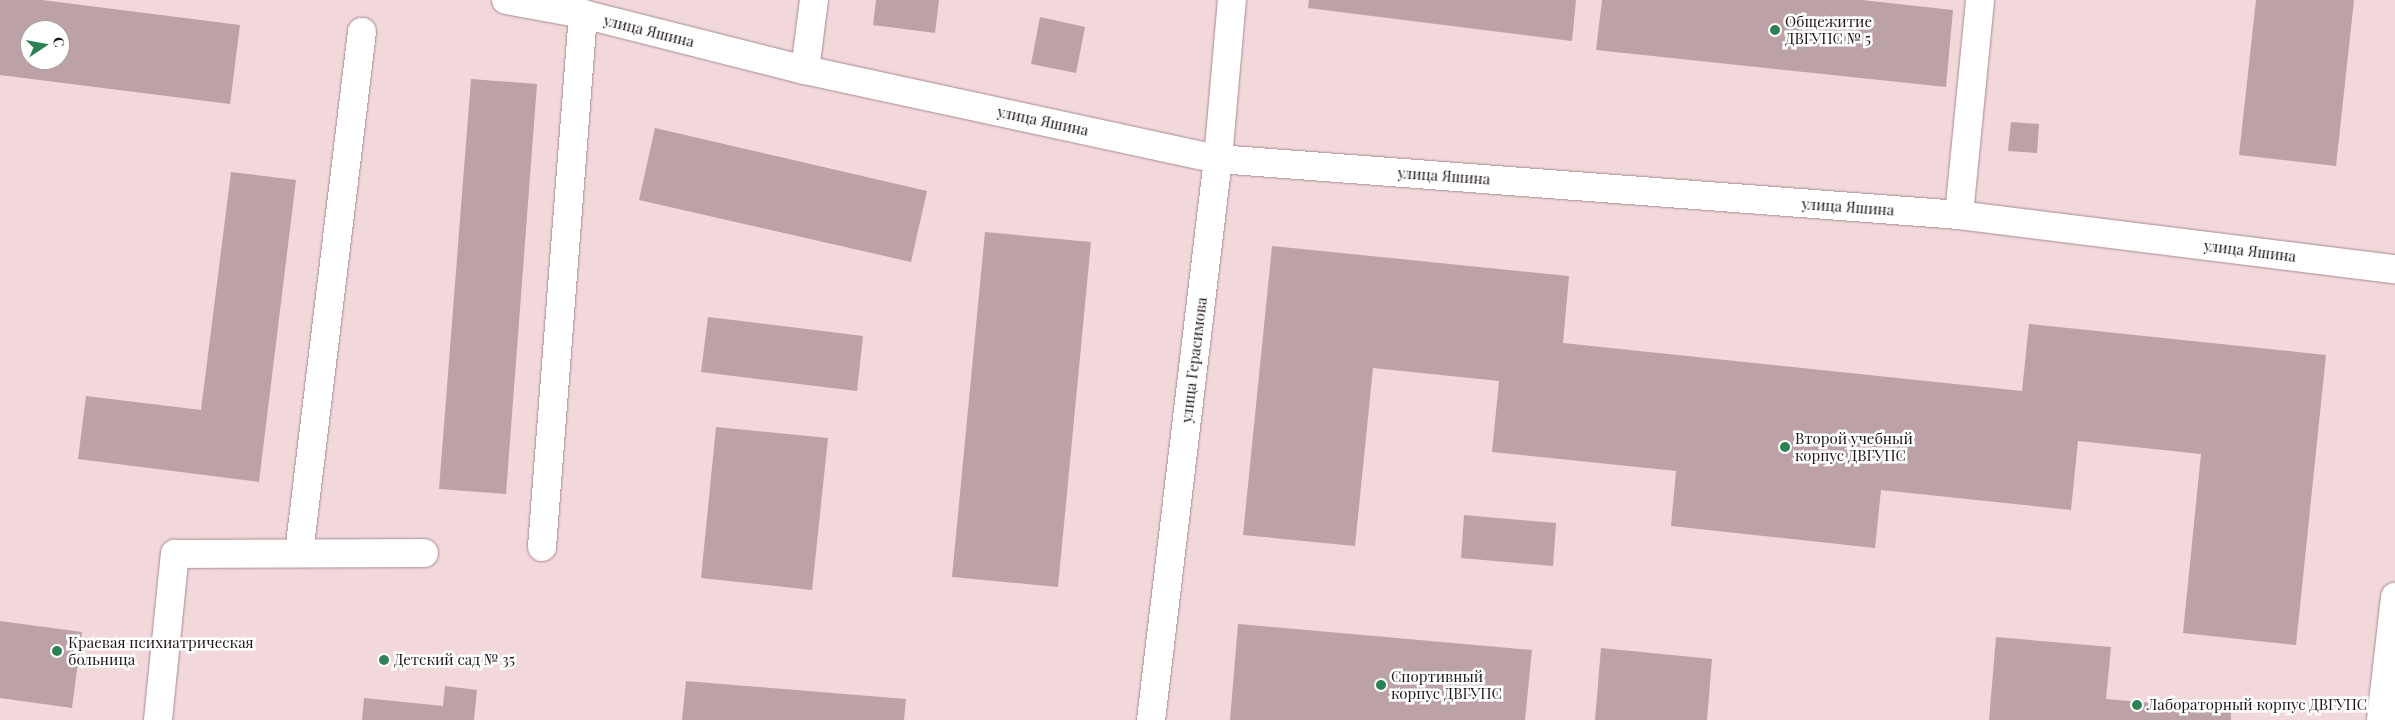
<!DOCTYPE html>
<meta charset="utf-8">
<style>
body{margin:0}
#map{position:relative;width:2395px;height:720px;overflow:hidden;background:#f2d7db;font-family:"Playfair Display",serif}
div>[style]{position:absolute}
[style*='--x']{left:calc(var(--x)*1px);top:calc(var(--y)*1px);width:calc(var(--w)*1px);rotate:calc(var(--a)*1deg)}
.building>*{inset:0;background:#bca2a6}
.roads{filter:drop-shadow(0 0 1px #a58c90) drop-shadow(0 0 1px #a58c90)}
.minor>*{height:28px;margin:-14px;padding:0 14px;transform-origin:14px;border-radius:14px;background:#fff}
.dots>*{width:14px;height:14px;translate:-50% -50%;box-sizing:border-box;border:2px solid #fff;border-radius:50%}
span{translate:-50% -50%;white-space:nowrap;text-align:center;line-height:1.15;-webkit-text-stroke:5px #fff;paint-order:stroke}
.poi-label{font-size:15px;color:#1e1517}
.left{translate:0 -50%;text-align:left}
.street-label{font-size:15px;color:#1e1517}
.north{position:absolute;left:20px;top:20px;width:50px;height:50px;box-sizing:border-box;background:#fff;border:1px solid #a5a1a2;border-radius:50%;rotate:78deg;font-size:14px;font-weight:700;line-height:20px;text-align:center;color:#1e1517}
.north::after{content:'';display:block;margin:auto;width:18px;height:22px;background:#2c8255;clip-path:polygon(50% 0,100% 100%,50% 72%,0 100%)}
</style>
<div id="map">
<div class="building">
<i style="clip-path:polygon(evenodd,0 0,42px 0,240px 25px,230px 104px,0 75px,0 0,30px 30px,60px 30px,60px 60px,30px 60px,30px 30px)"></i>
<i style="clip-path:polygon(876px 0,939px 0,935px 33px,873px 25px)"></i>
<i style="clip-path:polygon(1309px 0,1576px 0,1572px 41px,1308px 8px)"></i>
<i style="clip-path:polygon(1602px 0,1862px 0,1953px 10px,1946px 87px,1596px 50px)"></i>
<i style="clip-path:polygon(2256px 0,2354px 0,2336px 166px,2239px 155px)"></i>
<i style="clip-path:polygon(1040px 17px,1085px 27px,1076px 73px,1031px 64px)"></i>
<i style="clip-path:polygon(471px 79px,537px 84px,506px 494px,439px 489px)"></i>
<i style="clip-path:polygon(2011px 122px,2039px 124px,2037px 153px,2008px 151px)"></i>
<i style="clip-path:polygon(655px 128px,927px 191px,911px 262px,639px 200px)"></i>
<i style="clip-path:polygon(231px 172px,296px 180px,259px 482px,78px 459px,86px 396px,201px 410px)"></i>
<i style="clip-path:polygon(985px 232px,1091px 242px,1058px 587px,952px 577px)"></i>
<i style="clip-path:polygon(1272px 246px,1569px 276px,1563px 343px,2022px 391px,2029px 324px,2326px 355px,2296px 645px,2183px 633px,2201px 454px,2078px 441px,2071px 510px,1881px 490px,1875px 548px,1671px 526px,1676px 471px,1492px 452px,1499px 381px,1373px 368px,1355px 546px,1243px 535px)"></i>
<i style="clip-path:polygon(708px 317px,863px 336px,857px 391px,701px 372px)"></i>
<i style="clip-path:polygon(716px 427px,828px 438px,812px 590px,701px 578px)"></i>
<i style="clip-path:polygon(1464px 515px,1556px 523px,1553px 566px,1461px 558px)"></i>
<i style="clip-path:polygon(0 621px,82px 632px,72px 708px,0 698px)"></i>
<i style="clip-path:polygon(1238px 624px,1532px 650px,1525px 720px,1230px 720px)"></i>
<i style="clip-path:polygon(1996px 637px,2111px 647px,2106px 699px,2231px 710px,2231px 720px,1989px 720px)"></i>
<i style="clip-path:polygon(1601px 648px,1712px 659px,1707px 720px,1595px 720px)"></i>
<i style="clip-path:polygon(686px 681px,906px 699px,904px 720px,682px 720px)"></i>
<i style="clip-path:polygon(445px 686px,477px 690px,474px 720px,362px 720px,364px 698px,443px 706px)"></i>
</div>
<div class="roads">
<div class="minor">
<i style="--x:506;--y:0;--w:78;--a:10.3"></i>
<i style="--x:583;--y:14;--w:229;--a:14.2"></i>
<i style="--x:805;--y:70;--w:422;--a:12.2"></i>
<i style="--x:1218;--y:159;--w:743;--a:4.32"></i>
<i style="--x:1959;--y:215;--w:439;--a:7.1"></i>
<i style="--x:805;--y:70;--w:71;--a:-82.7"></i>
<i style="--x:1959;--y:215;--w:216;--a:-84.4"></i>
<i style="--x:542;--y:547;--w:535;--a:-85.6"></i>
<i style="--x:299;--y:553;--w:525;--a:-83.11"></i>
<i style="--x:158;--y:720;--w:167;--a:-84.2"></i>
<i style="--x:175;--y:554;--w:249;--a:-0.2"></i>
<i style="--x:1151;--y:720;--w:565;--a:-83.19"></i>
<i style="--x:1218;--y:159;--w:160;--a:-85"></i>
<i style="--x:2381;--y:720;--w:124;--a:-83.5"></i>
</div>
</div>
<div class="dots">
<i style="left:1775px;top:30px;background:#2c8255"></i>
<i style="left:1785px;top:447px;background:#2c8255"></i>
<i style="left:57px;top:651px;background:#2c8255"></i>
<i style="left:384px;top:660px;background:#2c8255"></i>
<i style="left:1381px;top:685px;background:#2c8255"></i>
<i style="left:2137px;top:705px;background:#2c8255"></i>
</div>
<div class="poi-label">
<span class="left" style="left:1785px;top:30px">Общежитие<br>ДВГУПС № 5</span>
<span class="left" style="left:1795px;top:447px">Второй учебный<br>корпус ДВГУПС</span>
<span class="left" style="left:68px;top:651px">Краевая психиатрическая<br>больница</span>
<span class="left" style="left:394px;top:660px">Детский сад № 35</span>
<span class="left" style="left:1391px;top:685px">Спортивный<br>корпус ДВГУПС</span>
<span class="left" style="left:2147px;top:705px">Лабораторный корпус ДВГУПС</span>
</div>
<div class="street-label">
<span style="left:649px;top:31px;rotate:14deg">улица Яшина</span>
<span style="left:1043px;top:121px;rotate:12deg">улица Яшина</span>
<span style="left:1444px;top:176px;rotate:4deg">улица Яшина</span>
<span style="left:1848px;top:207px;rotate:4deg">улица Яшина</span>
<span style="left:2250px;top:251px;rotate:7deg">улица Яшина</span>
<span style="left:1194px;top:360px;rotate:-83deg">улица Герасимова</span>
</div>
<div class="north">С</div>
</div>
